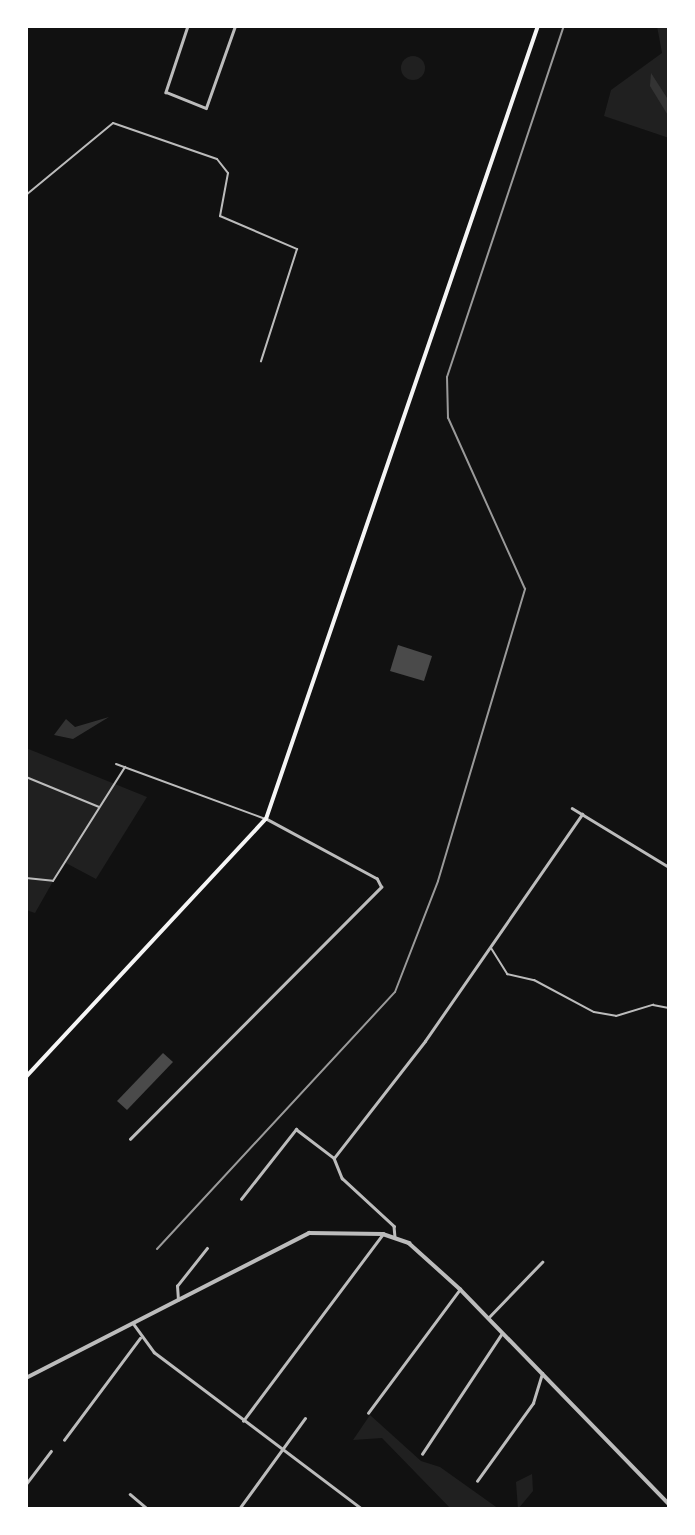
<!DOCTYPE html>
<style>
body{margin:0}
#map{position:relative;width:695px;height:1535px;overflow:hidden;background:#111;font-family:"Work Sans",sans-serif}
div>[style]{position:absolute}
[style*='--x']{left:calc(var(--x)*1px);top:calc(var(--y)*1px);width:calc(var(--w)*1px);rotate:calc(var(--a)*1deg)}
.green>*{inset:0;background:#202020}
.round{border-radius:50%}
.water>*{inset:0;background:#333}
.building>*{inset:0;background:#4a4a4a}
.service>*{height:2px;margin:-1px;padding:0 1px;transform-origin:1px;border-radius:1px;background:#bcbcbc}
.minor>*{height:2.5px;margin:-1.25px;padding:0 1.25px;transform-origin:1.25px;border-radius:1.25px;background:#bcbcbc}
.tertiary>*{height:3.5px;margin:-1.75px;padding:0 1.75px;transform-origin:1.75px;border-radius:1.75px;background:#bcbcbc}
.secondary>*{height:3.5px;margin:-1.75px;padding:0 1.75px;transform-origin:1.75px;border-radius:1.75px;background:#f5f5f5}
.rail>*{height:2px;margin:-1px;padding:0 1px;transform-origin:1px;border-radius:1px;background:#9a9a9a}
span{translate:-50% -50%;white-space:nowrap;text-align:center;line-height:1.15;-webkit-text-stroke:6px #fff;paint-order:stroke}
.frame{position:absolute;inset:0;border:28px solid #fff;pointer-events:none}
</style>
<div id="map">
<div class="green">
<i style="clip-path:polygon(657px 26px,669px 26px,669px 138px,604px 116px,611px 90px,662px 53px)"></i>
<i class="round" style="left:401px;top:56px;width:24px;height:24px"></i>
<i style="clip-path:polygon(26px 748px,147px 797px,96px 879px,64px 862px,35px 913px,26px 910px)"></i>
<i style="clip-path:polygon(370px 1415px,421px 1461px,440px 1467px,499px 1509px,451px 1509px,382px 1438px,353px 1440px)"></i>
<i style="clip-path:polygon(532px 1474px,533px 1491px,518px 1509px,516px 1482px)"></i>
</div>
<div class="water">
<i style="clip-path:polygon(651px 73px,669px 101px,669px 117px,650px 86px)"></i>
<i style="clip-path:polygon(109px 717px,73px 739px,54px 735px,66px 719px,75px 727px)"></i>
</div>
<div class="building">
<i style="clip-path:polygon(398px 645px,432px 656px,424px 681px,390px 671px)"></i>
<i style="clip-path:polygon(163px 1053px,173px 1062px,127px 1110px,117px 1101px)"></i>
</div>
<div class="service">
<i style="--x:26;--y:195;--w:113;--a:-39.6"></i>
<i style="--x:113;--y:123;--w:110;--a:19.1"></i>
<i style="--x:217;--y:159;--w:18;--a:52"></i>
<i style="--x:228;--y:173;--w:44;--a:100.5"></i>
<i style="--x:220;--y:216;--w:84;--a:23.2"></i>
<i style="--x:297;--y:249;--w:118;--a:107.8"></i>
<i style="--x:116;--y:764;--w:157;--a:20.2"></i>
<i style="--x:26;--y:777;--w:79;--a:22.3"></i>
<i style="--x:26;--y:878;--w:27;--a:6"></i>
<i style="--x:53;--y:881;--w:135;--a:-57.7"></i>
<i style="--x:491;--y:948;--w:31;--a:58"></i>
<i style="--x:507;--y:974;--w:28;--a:13"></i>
<i style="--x:534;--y:980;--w:68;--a:28.1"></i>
<i style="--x:594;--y:1012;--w:22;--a:10"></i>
<i style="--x:616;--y:1016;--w:39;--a:-17"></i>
<i style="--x:653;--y:1005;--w:16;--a:11"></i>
</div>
<div class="minor">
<i style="--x:188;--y:26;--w:70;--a:108.4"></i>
<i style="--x:166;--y:92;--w:43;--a:21.8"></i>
<i style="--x:206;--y:108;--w:87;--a:-70.5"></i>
<i style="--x:572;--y:808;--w:114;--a:31.3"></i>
<i style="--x:130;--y:1139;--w:356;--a:-45.1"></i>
<i style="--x:381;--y:887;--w:9;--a:-117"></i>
<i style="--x:377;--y:879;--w:126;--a:-151.6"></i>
<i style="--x:334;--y:1158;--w:148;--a:-52.1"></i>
<i style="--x:425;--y:1041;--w:276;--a:-55.3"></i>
<i style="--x:241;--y:1199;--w:89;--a:-51.8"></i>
<i style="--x:296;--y:1129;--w:48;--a:37.3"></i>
<i style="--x:334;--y:1158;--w:22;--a:68"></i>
<i style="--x:342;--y:1178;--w:71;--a:42.7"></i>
<i style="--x:394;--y:1226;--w:11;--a:85"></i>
<i style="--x:178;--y:1300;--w:14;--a:-94"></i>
<i style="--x:177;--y:1286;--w:48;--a:-51.7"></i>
<i style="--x:488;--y:1318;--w:78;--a:-46"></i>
<i style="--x:133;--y:1323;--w:36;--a:54"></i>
<i style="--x:154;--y:1352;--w:261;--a:37"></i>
<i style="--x:368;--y:1413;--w:154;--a:-53.4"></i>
<i style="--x:243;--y:1421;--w:234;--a:-53.2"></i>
<i style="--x:64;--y:1440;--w:127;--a:-53.3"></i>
<i style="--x:422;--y:1454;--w:145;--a:-56.5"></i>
<i style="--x:477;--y:1481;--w:96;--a:-54.3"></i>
<i style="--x:533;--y:1403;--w:31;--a:-73"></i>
<i style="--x:26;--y:1484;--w:41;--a:-52.9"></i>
<i style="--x:130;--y:1494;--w:23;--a:40"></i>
<i style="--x:239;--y:1509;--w:112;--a:-54"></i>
</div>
<div class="tertiary">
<i style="--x:26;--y:1378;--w:318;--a:-27.1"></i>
<i style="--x:309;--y:1233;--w:74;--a:0.8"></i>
<i style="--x:383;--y:1234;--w:28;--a:19"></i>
<i style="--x:409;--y:1243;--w:69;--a:42"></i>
<i style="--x:460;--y:1289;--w:300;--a:45.8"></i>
</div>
<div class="secondary">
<i style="--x:26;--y:1077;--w:352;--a:-47.1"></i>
<i style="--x:266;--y:819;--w:838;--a:-71.07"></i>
</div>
<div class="rail">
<i style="--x:157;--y:1249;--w:350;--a:-47.2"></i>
<i style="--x:395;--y:992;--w:119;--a:-68.8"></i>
<i style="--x:438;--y:881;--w:305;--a:-73.4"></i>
<i style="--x:525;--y:589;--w:188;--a:-114.2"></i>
<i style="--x:448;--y:418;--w:41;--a:-91.4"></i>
<i style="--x:447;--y:377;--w:370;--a:-71.6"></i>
</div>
<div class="frame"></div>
</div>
